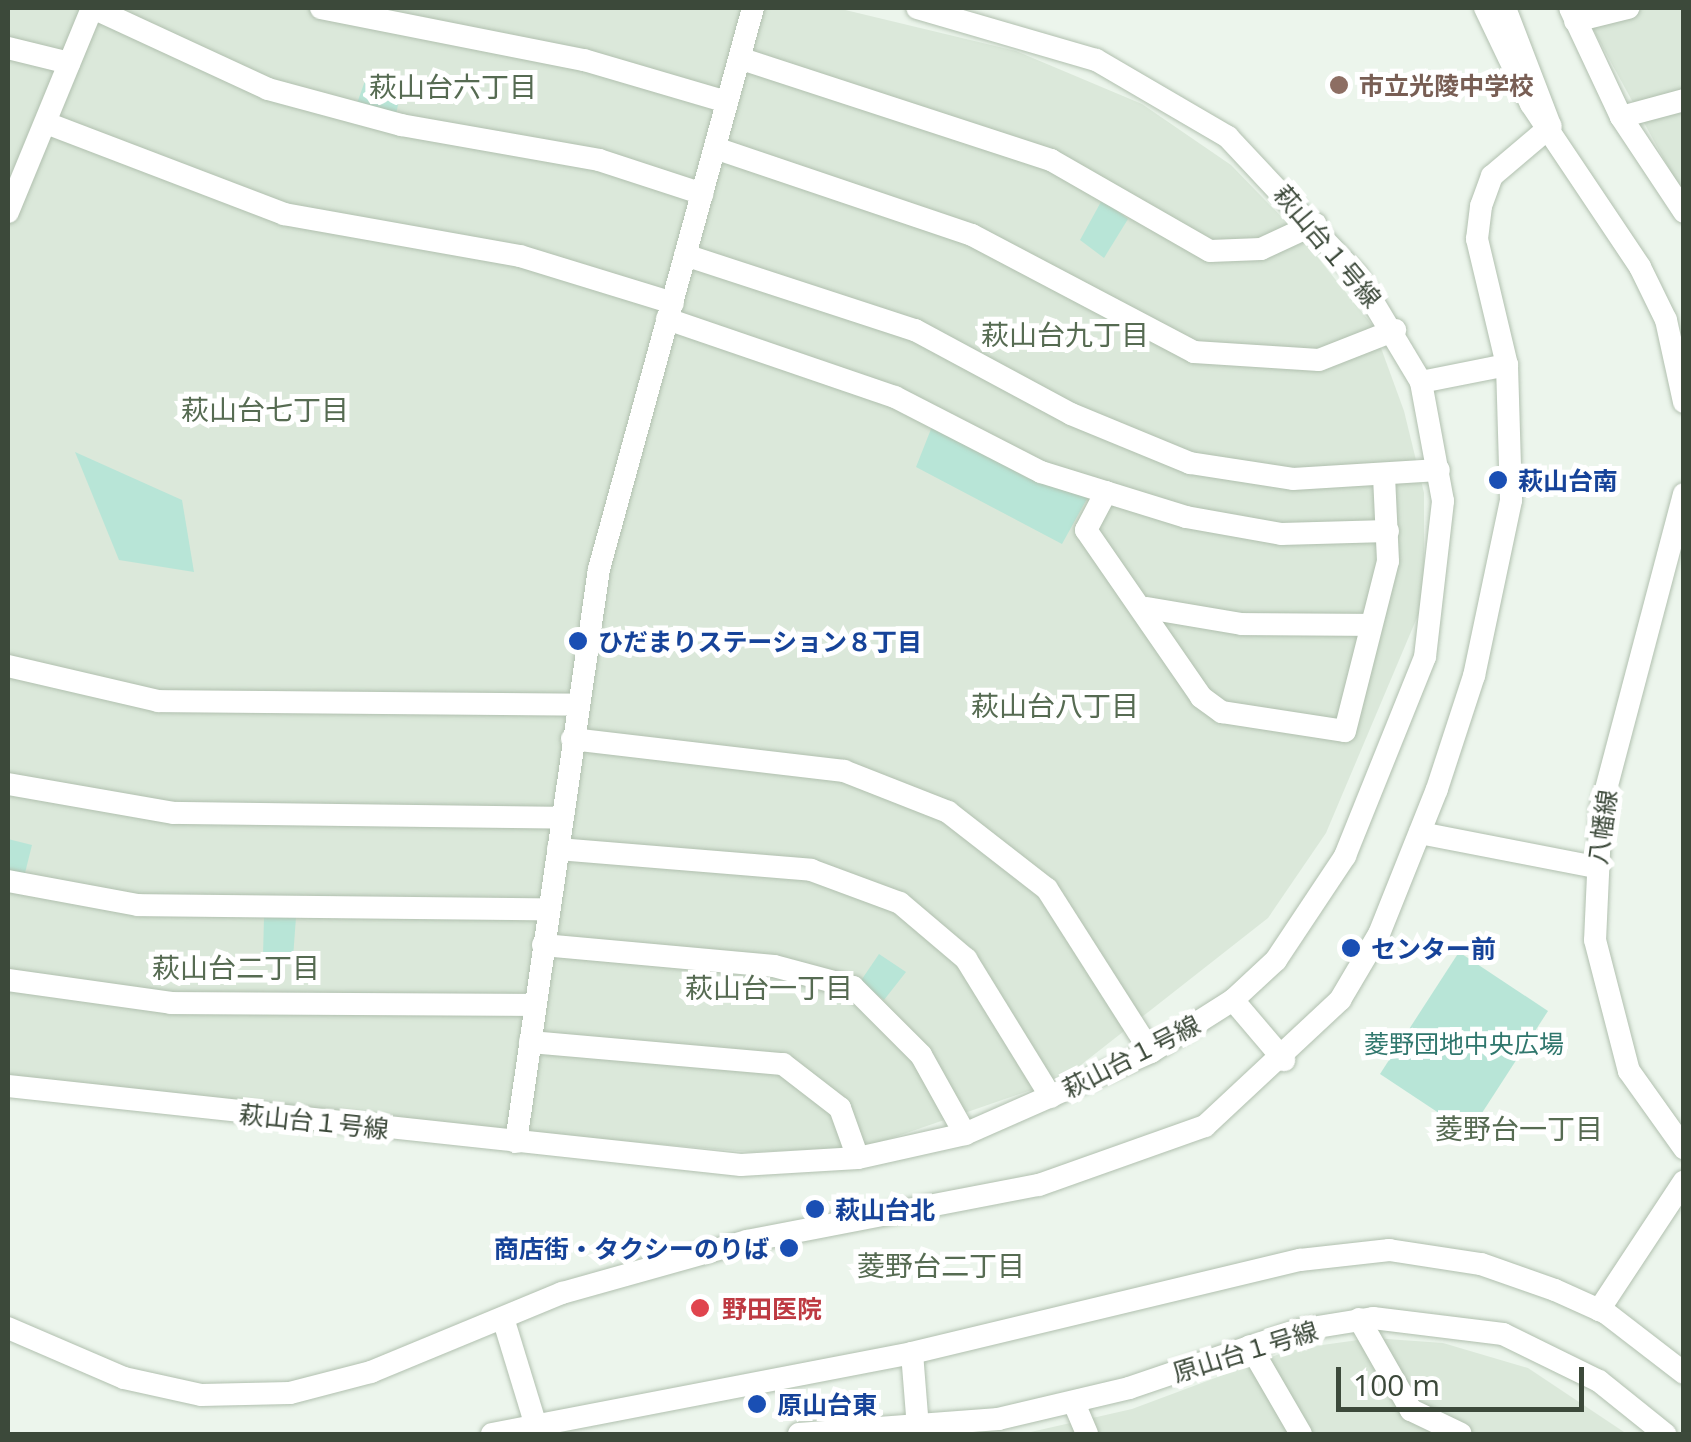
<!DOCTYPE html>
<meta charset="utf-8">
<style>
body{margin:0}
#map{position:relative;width:1691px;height:1442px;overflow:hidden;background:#ecf5ec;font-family:"Open Sans","Noto Sans JP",sans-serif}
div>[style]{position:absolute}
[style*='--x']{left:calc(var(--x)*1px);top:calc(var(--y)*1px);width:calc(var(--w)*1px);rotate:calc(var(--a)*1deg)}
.residential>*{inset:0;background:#dbe8da}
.green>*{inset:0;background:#b8e5d7}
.roads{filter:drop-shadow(0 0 2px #b1c0af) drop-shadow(0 0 2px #b1c0af)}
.minor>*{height:22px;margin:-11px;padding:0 11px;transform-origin:11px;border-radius:11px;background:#fff}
.dots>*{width:28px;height:28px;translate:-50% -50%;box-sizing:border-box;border:5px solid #fff;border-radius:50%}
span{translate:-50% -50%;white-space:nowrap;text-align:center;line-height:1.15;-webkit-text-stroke:10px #fff;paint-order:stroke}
.education-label{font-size:25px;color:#785e54;font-weight:700}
.left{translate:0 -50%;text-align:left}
.street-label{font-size:25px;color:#3c493a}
.transit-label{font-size:25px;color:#164399;font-weight:700}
.right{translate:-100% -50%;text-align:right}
.park-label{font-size:25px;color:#30776d}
.health-label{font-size:25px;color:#be3a42;font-weight:700}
.neighbourhood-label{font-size:28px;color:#566b52}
.frame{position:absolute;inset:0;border:10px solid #3c493a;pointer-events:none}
.scale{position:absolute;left:1336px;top:1367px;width:248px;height:45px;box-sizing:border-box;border:5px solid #3c493a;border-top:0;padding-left:12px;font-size:30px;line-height:35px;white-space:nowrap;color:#3c493a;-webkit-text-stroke:8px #fff;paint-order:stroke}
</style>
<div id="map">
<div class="residential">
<i style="clip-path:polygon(8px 8px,837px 8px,1016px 51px,1142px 104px,1231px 165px,1302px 238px,1373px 326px,1404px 411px,1424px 493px,1424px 601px,1326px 833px,1268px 918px,1063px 1079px,866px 1147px,750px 1152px,155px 1101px,8px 1078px)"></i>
<i style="clip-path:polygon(1588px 8px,1683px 8px,1683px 194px,1595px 33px)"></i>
<i style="clip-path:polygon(1373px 1338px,1443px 1343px,1528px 1368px,1627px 1434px,1022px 1434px,1132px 1409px,1293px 1349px)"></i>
</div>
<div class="green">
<i style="clip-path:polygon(366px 78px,402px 83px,396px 115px,356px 106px)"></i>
<i style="clip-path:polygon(1102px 200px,1128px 219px,1104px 258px,1080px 240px)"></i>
<i style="clip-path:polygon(933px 424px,1027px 478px,1088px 497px,1062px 544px,916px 467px)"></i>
<i style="clip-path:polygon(75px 452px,182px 500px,194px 572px,119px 560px)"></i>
<i style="clip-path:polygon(8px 839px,32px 845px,23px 881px,8px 877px)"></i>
<i style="clip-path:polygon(264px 917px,296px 917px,293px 958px,263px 956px)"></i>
<i style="clip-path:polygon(1459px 952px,1548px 1011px,1469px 1133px,1380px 1074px)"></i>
<i style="clip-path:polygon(879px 954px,906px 972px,884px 1000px,860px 982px)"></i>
</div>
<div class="roads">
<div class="minor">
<i style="--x:93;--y:8;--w:193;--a:24.8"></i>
<i style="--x:268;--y:89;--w:138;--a:15.1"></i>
<i style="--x:401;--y:125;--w:201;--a:10"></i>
<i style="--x:599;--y:160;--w:109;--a:18.1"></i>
<i style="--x:321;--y:8;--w:268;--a:11.2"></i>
<i style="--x:584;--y:60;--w:149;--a:16.4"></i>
<i style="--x:1485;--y:8;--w:106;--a:64.4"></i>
<i style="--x:1531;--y:104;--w:196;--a:56.2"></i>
<i style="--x:1640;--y:267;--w:59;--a:63.9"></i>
<i style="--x:1666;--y:320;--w:84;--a:77.6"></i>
<i style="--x:1505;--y:8;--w:125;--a:69"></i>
<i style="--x:1570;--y:8;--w:120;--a:64.9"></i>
<i style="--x:1621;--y:117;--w:114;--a:56.4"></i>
<i style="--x:1575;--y:21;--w:55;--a:-13.8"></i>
<i style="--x:8;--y:48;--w:63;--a:13.8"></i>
<i style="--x:742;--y:59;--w:325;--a:18.1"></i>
<i style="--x:1051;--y:160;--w:183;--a:29.8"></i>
<i style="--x:1210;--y:251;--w:51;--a:-2.2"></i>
<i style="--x:1261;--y:249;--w:60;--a:-24.8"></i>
<i style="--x:1621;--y:117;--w:65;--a:-15.1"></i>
<i style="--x:46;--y:123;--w:255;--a:20.9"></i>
<i style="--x:284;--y:214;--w:240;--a:10.1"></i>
<i style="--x:520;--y:256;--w:160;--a:17.1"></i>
<i style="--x:715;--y:148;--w:271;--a:18.7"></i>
<i style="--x:972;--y:235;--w:251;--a:27.8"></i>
<i style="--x:1194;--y:352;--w:125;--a:3.7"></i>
<i style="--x:1319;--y:360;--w:82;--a:-21.5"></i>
<i style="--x:8;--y:212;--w:221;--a:-67.6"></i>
<i style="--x:685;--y:255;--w:242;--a:18.1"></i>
<i style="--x:915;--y:330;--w:177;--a:28.3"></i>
<i style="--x:1071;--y:414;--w:129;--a:22.4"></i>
<i style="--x:1190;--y:463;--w:104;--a:8.8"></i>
<i style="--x:1293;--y:479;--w:146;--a:-3.5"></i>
<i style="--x:667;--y:319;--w:241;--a:18.9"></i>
<i style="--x:895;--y:397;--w:164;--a:27.2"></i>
<i style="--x:1041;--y:472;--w:152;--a:17.2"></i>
<i style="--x:1186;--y:517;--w:97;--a:10.1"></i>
<i style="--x:1281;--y:534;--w:107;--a:-1.6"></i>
<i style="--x:1421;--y:382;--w:88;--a:-11.2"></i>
<i style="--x:1106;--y:492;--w:43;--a:117.8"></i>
<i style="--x:1086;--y:530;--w:203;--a:55.4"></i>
<i style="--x:1201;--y:697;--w:26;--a:36"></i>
<i style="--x:1222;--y:712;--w:124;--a:8.8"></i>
<i style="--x:1345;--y:731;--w:175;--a:-75.8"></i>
<i style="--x:1388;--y:561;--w:85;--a:-92.7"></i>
<i style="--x:1684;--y:494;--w:326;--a:104.8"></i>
<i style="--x:1601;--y:809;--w:131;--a:92.6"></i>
<i style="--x:1595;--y:940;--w:135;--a:75.5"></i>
<i style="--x:1629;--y:1071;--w:95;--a:54.5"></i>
<i style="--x:1147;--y:608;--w:96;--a:9.6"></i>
<i style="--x:1242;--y:624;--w:129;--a:0.4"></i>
<i style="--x:8;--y:666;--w:154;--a:13.1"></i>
<i style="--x:158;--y:701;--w:420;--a:0.5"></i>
<i style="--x:572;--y:739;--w:274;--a:6.7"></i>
<i style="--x:844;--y:771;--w:112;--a:21.5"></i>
<i style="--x:948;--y:812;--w:125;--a:37.9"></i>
<i style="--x:1047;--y:889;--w:193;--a:57.5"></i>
<i style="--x:8;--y:784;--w:169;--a:9.9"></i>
<i style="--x:174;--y:813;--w:388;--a:0.7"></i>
<i style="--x:1420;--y:833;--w:178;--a:11"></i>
<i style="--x:558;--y:849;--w:254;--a:4.7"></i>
<i style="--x:811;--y:870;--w:95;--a:20.3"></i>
<i style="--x:900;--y:903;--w:87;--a:40.3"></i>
<i style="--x:966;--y:959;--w:162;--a:58.4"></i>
<i style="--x:8;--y:881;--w:132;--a:10.5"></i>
<i style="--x:138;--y:905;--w:410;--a:0.6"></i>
<i style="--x:543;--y:945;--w:232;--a:5.2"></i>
<i style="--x:774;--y:966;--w:82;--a:14.9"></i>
<i style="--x:853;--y:987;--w:96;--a:45"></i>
<i style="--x:921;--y:1055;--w:90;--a:60.9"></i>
<i style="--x:8;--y:980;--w:165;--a:8"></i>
<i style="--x:171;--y:1003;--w:364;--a:0.3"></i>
<i style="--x:1233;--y:1000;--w:79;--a:49.6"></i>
<i style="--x:530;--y:1042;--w:254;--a:5"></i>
<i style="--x:783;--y:1064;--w:72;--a:37.7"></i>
<i style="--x:840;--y:1108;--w:53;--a:70.2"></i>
<i style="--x:8;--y:1086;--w:737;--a:6.15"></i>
<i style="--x:741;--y:1165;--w:117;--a:-3.4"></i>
<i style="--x:858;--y:1158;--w:110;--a:-12.6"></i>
<i style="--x:965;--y:1134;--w:203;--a:-23.8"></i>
<i style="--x:1151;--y:1052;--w:97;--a:-32.4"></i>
<i style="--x:1233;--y:1000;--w:59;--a:-42.9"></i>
<i style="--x:1276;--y:960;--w:125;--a:-56.4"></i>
<i style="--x:1345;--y:856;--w:214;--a:-68.1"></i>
<i style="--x:1425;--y:657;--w:157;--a:-83.4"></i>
<i style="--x:1443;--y:501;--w:121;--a:-100.5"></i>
<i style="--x:1421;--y:382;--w:125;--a:-120.9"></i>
<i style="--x:1357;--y:275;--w:189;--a:-133.1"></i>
<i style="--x:1228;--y:137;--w:153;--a:-149.7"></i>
<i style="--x:1096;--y:60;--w:186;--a:-163.8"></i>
<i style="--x:516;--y:1142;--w:579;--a:-81.76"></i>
<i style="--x:599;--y:569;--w:582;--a:-74.65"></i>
<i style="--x:1599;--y:1310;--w:154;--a:-56.6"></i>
<i style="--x:503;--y:1318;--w:113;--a:73"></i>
<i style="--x:1359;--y:1319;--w:105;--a:60.3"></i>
<i style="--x:1411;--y:1410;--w:55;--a:25.6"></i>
<i style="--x:8;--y:1328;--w:126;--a:23.3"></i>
<i style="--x:124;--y:1378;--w:79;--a:12.4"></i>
<i style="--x:201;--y:1395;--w:89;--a:-1.3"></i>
<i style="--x:290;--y:1393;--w:84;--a:-14.5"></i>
<i style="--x:371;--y:1372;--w:207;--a:-22.5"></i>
<i style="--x:562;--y:1293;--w:192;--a:-15.7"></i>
<i style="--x:747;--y:1241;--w:297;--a:-10.9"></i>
<i style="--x:1039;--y:1185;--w:176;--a:-19.6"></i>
<i style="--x:1205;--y:1126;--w:185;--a:-43"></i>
<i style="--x:1340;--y:1000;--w:77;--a:-59.4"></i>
<i style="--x:1379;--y:934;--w:156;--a:-68.2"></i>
<i style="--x:1437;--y:789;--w:119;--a:-71.9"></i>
<i style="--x:1474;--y:676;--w:180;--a:-78.1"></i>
<i style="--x:1511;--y:500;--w:135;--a:-91.7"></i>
<i style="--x:1507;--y:365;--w:130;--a:-103.4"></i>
<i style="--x:1477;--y:239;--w:33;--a:-83"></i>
<i style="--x:1481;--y:206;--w:32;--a:-70"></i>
<i style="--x:1492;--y:176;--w:77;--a:-40.3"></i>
<i style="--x:1250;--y:1346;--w:102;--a:59.9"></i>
<i style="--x:912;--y:1353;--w:75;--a:85.4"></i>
<i style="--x:1074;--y:1403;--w:34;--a:67"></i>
<i style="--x:492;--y:1434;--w:428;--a:-10.9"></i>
<i style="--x:912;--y:1353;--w:399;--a:-13.5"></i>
<i style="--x:1300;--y:1260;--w:90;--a:-6.4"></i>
<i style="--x:1389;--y:1250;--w:93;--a:8.7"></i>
<i style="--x:1481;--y:1264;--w:78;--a:19.4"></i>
<i style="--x:1555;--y:1290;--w:56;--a:24.3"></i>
<i style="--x:1606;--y:1313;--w:98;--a:37.6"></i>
<i style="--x:799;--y:1434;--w:200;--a:-4.3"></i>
<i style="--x:998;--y:1419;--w:135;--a:-13.3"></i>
<i style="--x:1129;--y:1388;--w:180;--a:-18.8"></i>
<i style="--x:1299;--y:1330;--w:75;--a:-9.2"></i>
<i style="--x:1373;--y:1318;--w:131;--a:7"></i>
<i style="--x:1503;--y:1334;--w:107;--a:26.1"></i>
<i style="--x:1599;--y:1381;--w:85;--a:38.8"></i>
</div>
</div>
<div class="dots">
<i style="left:1339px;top:85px;background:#8d6e63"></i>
<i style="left:1498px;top:480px;background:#1a4fb4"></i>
<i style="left:578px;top:641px;background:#1a4fb4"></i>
<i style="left:1351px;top:948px;background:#1a4fb4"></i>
<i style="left:815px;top:1209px;background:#1a4fb4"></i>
<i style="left:789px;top:1248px;background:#1a4fb4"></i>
<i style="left:700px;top:1308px;background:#e0444e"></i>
<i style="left:757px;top:1404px;background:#1a4fb4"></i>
</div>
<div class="education-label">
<span class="left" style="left:1359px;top:85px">市立光陵中学校</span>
</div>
<div class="street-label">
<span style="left:1328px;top:246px;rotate:50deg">萩山台１号線</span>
<span style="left:1602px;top:827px;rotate:-82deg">八幡線</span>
<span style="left:1131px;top:1056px;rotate:-27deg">萩山台１号線</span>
<span style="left:314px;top:1121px;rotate:6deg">萩山台１号線</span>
<span style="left:1245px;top:1351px;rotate:-17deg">原山台１号線</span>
</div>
<div class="transit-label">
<span class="left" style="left:1518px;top:480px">萩山台南</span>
<span class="left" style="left:598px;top:641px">ひだまりステーション８丁目</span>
<span class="left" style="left:1371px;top:948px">センター前</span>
<span class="left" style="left:835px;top:1209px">萩山台北</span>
<span class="right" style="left:769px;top:1248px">商店街・タクシーのりば</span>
<span class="left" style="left:777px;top:1404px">原山台東</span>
</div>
<div class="park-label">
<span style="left:1464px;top:1043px">菱野団地中央広場</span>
</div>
<div class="health-label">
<span class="left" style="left:722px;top:1308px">野田医院</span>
</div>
<div class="neighbourhood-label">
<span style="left:453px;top:86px">萩山台六丁目</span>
<span style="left:1065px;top:334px">萩山台九丁目</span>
<span style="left:265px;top:409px">萩山台七丁目</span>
<span style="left:1055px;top:705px">萩山台八丁目</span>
<span style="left:236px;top:967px">萩山台二丁目</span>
<span style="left:769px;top:987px">萩山台一丁目</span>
<span style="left:1519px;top:1128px">菱野台一丁目</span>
<span style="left:941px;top:1265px">菱野台二丁目</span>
</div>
<div class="frame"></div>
<div class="scale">100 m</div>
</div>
